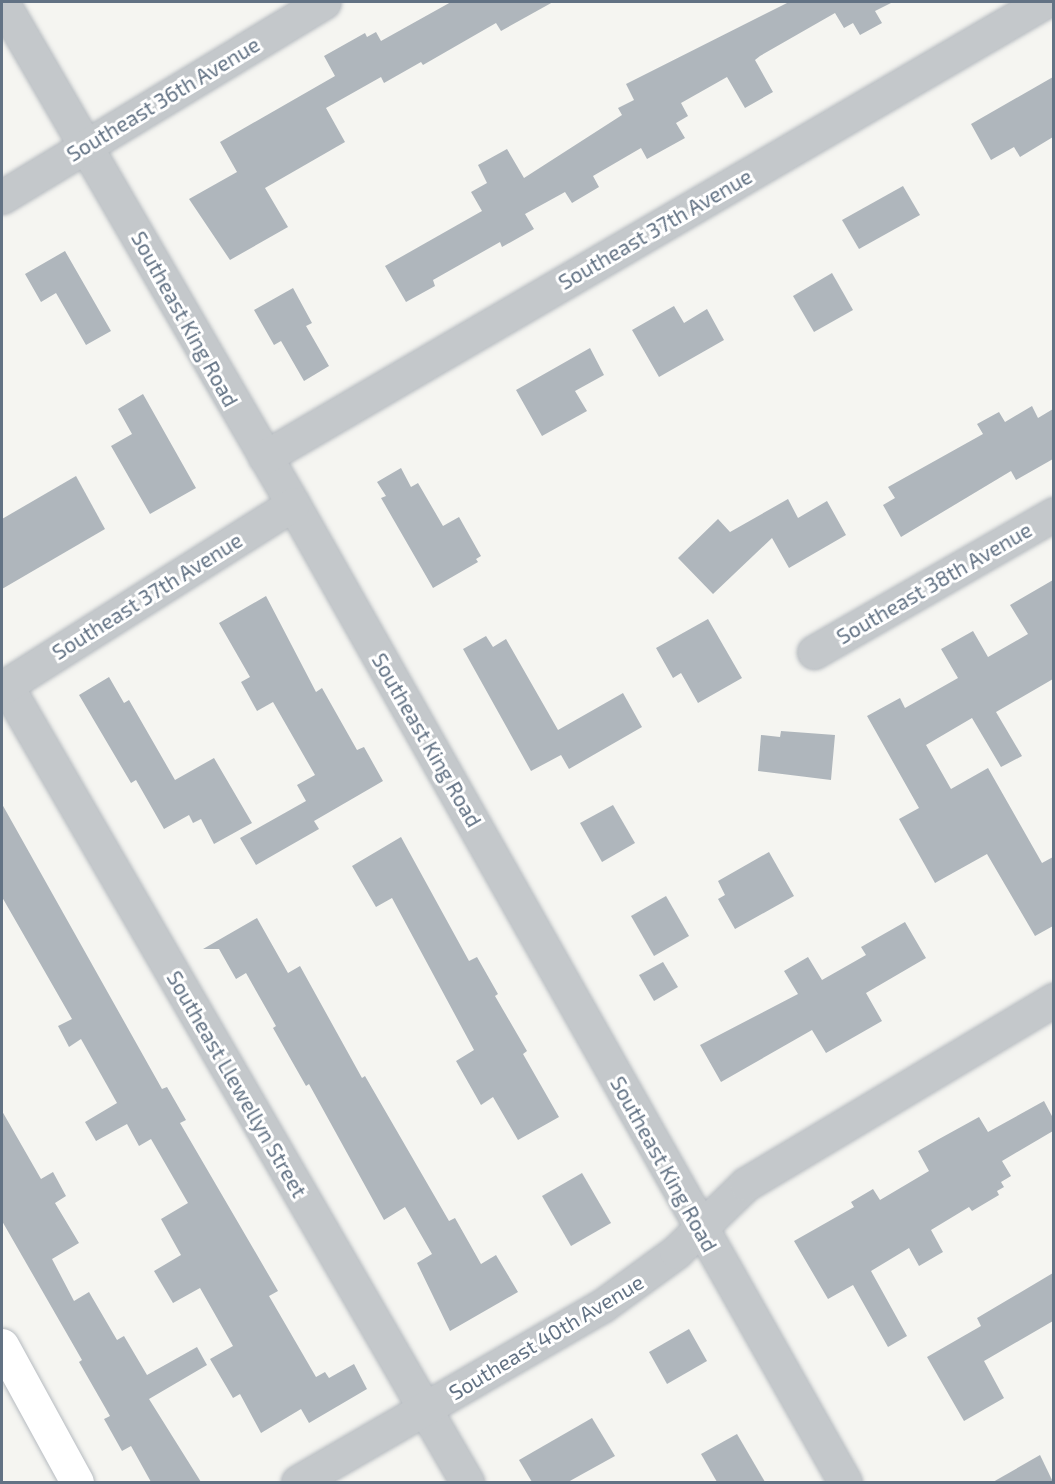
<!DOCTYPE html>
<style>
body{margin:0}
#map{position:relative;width:1055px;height:1484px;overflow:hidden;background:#f5f5f1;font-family:"Exo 2",sans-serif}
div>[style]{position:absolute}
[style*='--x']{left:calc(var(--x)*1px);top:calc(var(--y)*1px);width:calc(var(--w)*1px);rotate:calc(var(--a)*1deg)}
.building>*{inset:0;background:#afb6bc}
.roads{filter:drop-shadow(0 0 2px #b6bbc0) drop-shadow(0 0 2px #b6bbc0)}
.street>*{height:33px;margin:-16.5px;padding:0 16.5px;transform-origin:16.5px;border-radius:16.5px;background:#c4c8cb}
.secondary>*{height:33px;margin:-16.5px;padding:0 16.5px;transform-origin:16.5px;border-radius:16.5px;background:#fff}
span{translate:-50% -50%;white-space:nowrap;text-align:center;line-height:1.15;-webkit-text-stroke:6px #fff;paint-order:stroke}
.street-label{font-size:21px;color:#627284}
.frame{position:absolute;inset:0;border:3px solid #627284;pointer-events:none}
</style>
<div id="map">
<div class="building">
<i style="clip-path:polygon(451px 2px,553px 2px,501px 31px,496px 23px,423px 65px,421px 62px,384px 83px,381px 77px,326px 108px,345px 142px,265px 188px,288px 227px,230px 260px,189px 199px,237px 172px,220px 142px,335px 76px,324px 56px,365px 33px,367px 37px,376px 32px,381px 41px)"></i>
<i style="clip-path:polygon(789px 2px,893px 2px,875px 11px,882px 23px,860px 35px,853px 23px,844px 28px,835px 13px,760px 56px,755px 60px,773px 92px,745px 108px,727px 77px,681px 103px,688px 116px,676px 123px,685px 138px,647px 159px,641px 148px,593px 176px,599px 187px,572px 203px,565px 192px,525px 214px,534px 229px,502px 247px,500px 242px,433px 280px,435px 286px,406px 302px,385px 266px,482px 211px,471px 192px,487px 183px,478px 165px,507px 149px,524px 178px,622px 115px,618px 108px,634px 100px,626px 84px)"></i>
<i style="clip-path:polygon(1053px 77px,1053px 137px,1020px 157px,1014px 147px,991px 160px,971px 124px)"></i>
<i style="clip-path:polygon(903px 186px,920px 215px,859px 249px,842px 220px)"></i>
<i style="clip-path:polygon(65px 251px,111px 331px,86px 345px,56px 293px,41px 302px,25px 274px)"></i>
<i style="clip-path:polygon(832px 273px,853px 310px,814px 332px,793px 296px)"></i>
<i style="clip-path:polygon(293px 288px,312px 323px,306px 326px,329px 366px,304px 381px,281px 341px,274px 345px,254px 310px)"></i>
<i style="clip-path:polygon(674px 306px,684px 323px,707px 309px,724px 340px,659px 377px,632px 330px)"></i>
<i style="clip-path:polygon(590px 348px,604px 375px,575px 391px,587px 411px,542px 436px,516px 390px)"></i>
<i style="clip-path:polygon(143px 394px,196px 488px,150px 514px,111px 446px,132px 434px,118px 409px)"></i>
<i style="clip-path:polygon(1032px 406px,1038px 418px,1053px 409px,1053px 459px,1016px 480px,1011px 471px,901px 537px,883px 505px,895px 498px,888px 487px,983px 434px,977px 424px,999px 412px,1005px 422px)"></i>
<i style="clip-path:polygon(401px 468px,411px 487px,418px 483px,443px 526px,459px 517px,481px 556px,476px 559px,478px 562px,433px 588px,381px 498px,386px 496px,377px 482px)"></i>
<i style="clip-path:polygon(76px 476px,105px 529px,2px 589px,2px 519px)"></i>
<i style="clip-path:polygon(788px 499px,798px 518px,827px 501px,846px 535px,789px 568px,772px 538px,713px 594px,678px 558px,718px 519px,730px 532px)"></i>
<i style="clip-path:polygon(1053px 580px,1053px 679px,996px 712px,1022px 756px,1001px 767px,972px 718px,926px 745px,951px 789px,988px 768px,1042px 863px,1053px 857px,1053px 926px,1035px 936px,987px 854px,935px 883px,899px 819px,919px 808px,867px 716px,900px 698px,905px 708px,958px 678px,941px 649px,973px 631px,988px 657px,1028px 634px,1010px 605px)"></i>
<i style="clip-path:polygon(266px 596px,316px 692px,322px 688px,357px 750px,364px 747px,383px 781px,314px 821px,319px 829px,256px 865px,240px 838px,306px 801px,297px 785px,315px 775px,273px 702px,257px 711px,241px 682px,250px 677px,219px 623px)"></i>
<i style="clip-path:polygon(708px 619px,742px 678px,698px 703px,681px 673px,673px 678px,656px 648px)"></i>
<i style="clip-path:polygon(486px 636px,493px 647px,506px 639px,558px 730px,623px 693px,642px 727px,569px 769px,561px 755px,531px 771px,463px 649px)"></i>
<i style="clip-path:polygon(109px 677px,124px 703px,129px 700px,175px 780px,214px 758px,252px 823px,214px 844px,201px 819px,193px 823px,189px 815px,164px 829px,136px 780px,131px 783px,79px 695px)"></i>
<i style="clip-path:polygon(781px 731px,835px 735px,831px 780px,758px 771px,761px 735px,780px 737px)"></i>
<i style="clip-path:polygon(2px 804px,162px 1089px,167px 1087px,186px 1120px,180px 1123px,278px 1291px,269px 1296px,316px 1377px,325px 1372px,329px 1378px,354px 1364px,367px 1389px,309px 1423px,301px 1409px,261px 1433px,240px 1394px,233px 1398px,210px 1359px,233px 1346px,200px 1288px,173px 1303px,154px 1271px,181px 1255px,161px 1219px,188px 1203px,151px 1139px,139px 1146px,127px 1124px,96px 1141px,85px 1122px,117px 1103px,81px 1039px,69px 1047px,58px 1026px,72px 1019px,2px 897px)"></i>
<i style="clip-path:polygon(613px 805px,635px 843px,602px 862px,580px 823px)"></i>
<i style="clip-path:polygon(401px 837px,469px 961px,477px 957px,498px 994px,495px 996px,527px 1051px,523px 1054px,559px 1117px,518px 1140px,493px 1097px,481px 1105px,456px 1061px,474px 1050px,392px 898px,376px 907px,352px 866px)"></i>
<i style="clip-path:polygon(769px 852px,794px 896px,735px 929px,718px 899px,725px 895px,718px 881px)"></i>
<i style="clip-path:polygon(666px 896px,689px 936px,654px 956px,631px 916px)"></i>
<i style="clip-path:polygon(257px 918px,288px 973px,300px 966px,362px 1078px,365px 1076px,449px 1221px,455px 1218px,481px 1264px,496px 1255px,518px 1292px,450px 1331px,417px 1263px,432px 1254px,405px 1207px,384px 1220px,309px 1084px,306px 1086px,273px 1028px,276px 1026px,246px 973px,236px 979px,219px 949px,203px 949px)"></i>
<i style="clip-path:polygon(905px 922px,926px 958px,866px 993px,882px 1021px,826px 1053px,812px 1030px,721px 1082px,700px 1045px,798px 994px,784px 971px,808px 957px,822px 980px,866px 955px,861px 947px)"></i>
<i style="clip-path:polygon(663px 962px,678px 987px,654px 1001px,639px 975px)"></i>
<i style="clip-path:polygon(1044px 1101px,1053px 1118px,1053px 1131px,1002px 1161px,1011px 1176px,1001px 1182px,1004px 1187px,997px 1191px,999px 1195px,972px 1211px,969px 1207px,931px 1230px,943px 1252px,919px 1266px,909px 1248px,871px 1271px,907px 1336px,888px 1347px,853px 1285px,828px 1299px,794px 1241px,854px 1207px,851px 1202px,873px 1189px,880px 1200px,929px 1171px,918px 1151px,939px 1139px,979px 1117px,988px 1132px)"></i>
<i style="clip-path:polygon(2px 1111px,41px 1179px,53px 1172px,66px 1196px,55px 1203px,79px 1243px,52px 1259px,74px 1301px,89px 1292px,117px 1340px,124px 1336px,147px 1375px,197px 1347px,207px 1365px,149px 1399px,201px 1482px,151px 1482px,131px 1446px,122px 1451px,104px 1419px,110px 1416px,79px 1362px,82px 1360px,2px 1221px)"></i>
<i style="clip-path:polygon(582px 1173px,611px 1223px,571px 1246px,542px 1196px)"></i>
<i style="clip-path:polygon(1053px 1273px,1053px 1321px,984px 1361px,1004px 1398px,964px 1421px,927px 1357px,981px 1326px,977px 1318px)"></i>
<i style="clip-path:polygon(689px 1329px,707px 1361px,667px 1384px,649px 1352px)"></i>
<i style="clip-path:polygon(592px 1418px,615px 1456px,568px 1482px,532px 1482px,519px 1460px)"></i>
<i style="clip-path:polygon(737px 1434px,765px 1482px,717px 1482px,701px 1454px)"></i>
<i style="clip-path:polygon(1040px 1455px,1053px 1482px,993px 1482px)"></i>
</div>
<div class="roads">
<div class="street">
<i style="--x:2;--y:2;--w:580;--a:59.9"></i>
<i style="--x:293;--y:504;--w:1123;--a:60.56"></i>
<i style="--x:2;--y:197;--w:376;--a:-31.2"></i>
<i style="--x:265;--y:457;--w:902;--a:-30.29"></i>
<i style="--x:814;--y:652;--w:277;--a:-29.9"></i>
<i style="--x:6;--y:685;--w:921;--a:59.95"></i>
<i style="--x:2;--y:688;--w:344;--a:-32.3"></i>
<i style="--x:298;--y:1482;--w:351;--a:-30.1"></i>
<i style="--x:602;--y:1306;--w:92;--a:-36.1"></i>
<i style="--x:676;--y:1252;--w:98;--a:-44.2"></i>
<i style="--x:746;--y:1184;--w:359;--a:-30.9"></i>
</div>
<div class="secondary">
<i style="--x:2;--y:1345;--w:156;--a:61.3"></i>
</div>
</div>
<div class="street-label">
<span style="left:163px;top:99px;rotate:-31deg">Southeast 36th Avenue</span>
<span style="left:655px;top:229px;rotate:-30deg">Southeast 37th Avenue</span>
<span style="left:185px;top:319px;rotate:61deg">Southeast King Road</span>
<span style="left:934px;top:583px;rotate:-30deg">Southeast 38th Avenue</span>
<span style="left:147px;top:596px;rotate:-32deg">Southeast 37th Avenue</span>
<span style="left:427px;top:740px;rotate:60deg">Southeast King Road</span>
<span style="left:237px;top:1084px;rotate:60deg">Southeast Llewellyn Street</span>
<span style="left:664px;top:1164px;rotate:61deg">Southeast King Road</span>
<span style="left:546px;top:1337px;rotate:-31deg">Southeast 40th Avenue</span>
</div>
<div class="frame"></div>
</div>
